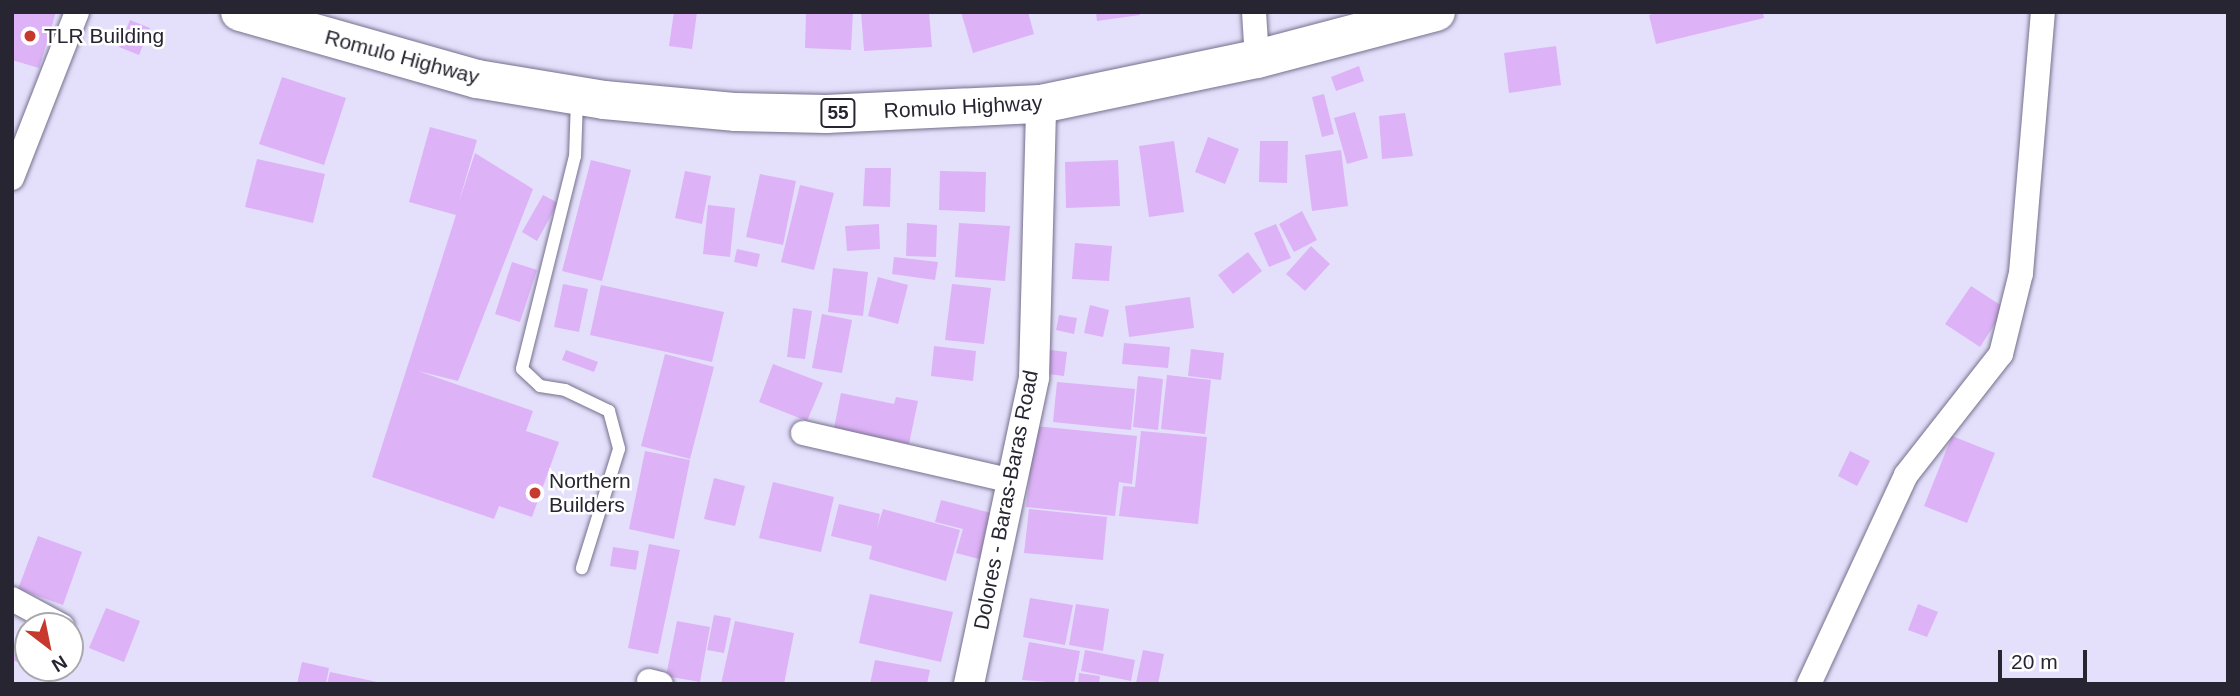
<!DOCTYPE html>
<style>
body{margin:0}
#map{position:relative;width:2240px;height:696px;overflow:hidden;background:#e4e0fb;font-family:Arial,sans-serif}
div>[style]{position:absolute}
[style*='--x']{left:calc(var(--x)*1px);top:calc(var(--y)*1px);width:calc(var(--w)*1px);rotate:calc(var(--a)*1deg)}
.building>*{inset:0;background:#ddb2f6}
.roads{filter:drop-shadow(0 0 2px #75708e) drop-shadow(0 0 2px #75708e)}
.service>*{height:12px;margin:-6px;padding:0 6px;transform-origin:6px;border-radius:6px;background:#fff}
.minor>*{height:24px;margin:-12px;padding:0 12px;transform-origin:12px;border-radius:12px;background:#fff}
.tertiary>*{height:30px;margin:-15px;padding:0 15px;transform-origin:15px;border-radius:15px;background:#fff}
.trunk>*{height:38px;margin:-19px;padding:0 19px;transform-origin:19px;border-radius:19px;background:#fff}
.dots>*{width:19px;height:19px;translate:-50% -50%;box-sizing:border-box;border:4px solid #fff;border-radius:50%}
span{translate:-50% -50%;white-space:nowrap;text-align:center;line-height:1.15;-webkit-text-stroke:5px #fff;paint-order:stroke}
.shield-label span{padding:2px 5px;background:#fff;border:2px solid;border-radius:5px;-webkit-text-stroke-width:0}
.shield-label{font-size:19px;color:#272531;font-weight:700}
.poi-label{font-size:21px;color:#272531}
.left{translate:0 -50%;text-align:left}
.street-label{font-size:21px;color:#272531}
.frame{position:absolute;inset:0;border:14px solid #272531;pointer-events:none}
.north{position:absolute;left:14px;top:612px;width:70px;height:70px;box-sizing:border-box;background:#fff;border:2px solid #a9a8ad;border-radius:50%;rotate:148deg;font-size:19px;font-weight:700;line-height:28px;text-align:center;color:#272531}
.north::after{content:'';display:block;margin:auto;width:24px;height:32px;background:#c6392c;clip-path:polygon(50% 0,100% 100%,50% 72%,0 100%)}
.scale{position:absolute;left:1998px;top:650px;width:89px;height:32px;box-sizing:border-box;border:4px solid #272531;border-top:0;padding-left:9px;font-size:21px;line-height:24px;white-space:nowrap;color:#272531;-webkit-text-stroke:5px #fff;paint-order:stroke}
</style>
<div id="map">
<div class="building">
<i style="clip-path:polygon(12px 12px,56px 12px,39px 68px,12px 60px)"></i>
<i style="clip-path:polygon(674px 12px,697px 12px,692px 49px,669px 46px)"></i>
<i style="clip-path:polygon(806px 12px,853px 12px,851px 50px,805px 48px)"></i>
<i style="clip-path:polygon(861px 12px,929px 12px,932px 47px,864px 51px)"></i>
<i style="clip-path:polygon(961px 12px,1028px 12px,1034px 34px,973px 53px)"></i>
<i style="clip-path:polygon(1096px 12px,1139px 12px,1140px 15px,1097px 21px)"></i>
<i style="clip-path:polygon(1659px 12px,1763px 12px,1764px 18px,1656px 44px,1649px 15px)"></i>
<i style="clip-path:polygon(130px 20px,150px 28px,139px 55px,119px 47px)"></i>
<i style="clip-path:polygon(1556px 46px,1561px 85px,1509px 93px,1504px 53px)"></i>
<i style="clip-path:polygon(1359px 66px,1364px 81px,1336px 91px,1331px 77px)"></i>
<i style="clip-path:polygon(282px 77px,346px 98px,324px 165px,259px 144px)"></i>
<i style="clip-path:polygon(1324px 94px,1334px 134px,1322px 137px,1312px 97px)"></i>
<i style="clip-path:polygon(1355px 112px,1368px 158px,1347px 164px,1334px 118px)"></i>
<i style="clip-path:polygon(1405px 113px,1413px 156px,1382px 159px,1379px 116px)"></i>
<i style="clip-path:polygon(430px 127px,477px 140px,458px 205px,475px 153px,533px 189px,458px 381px,418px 371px,533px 411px,526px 431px,559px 442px,532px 517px,499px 506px,494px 519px,372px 477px,456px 215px,409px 202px)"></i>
<i style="clip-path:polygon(1208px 137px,1239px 149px,1225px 184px,1195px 172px)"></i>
<i style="clip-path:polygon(1174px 141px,1184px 212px,1149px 217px,1139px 146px)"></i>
<i style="clip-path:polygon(1260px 141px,1288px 141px,1287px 183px,1259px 182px)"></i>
<i style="clip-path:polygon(1341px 150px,1348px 206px,1312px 211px,1305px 155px)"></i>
<i style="clip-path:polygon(257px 159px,325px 174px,313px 223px,245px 207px)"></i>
<i style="clip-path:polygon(591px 160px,631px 170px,602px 281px,562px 271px)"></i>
<i style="clip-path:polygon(1118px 160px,1120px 206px,1066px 208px,1065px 162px)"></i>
<i style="clip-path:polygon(865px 168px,891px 168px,890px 207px,863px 206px)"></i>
<i style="clip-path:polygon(685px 171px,711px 176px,702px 224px,675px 218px)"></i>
<i style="clip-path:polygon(940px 171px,986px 172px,985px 212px,939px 210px)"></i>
<i style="clip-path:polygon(760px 174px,796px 181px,783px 245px,746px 237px)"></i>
<i style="clip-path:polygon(800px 185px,834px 193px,814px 270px,781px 262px)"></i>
<i style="clip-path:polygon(543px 195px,558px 203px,537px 241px,522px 232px)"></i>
<i style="clip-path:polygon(708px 205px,735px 208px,730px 257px,703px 254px)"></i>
<i style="clip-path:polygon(1302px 211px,1317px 240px,1294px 252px,1279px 224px)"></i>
<i style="clip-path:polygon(907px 223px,937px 225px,936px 257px,906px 256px)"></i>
<i style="clip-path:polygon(959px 223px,1010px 226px,1005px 281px,955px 277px)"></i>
<i style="clip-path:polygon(879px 224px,880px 249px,847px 251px,845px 226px)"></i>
<i style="clip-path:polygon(1276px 224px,1291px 258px,1269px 267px,1254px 233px)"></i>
<i style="clip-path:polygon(1075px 243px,1112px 246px,1109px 281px,1072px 279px)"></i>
<i style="clip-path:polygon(1311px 246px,1330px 264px,1305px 291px,1286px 274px)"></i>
<i style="clip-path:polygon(737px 249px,760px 254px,757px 267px,734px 262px)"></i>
<i style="clip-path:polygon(1248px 252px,1262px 271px,1233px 294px,1218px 275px)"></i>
<i style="clip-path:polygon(894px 257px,938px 262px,935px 280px,892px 274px)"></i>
<i style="clip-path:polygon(512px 262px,537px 270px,520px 322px,495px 314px)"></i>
<i style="clip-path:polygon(833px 268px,868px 272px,863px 316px,828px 312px)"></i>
<i style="clip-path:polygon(878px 277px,908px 285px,898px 324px,868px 316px)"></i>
<i style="clip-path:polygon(563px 284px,588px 289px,579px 332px,554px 327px)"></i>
<i style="clip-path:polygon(952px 284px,991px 288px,984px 344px,945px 340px)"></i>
<i style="clip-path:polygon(601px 285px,724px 312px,712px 362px,590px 335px)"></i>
<i style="clip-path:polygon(1971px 286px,2005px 308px,1980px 347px,1945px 324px)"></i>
<i style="clip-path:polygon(1190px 297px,1194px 328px,1129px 337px,1125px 306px)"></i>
<i style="clip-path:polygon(1090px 305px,1109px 310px,1103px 337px,1084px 333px)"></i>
<i style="clip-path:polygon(793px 308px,812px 311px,805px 359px,787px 357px)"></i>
<i style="clip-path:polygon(822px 314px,852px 320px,842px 373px,812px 368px)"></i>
<i style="clip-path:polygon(1059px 315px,1077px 318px,1074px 334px,1056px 330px)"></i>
<i style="clip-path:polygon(1124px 343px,1170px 347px,1168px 368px,1122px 364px)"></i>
<i style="clip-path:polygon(934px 346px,976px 351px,973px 381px,931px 376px)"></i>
<i style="clip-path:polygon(1042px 349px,1067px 352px,1064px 376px,1040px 373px)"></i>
<i style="clip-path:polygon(1191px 349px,1224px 353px,1221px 380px,1188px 376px)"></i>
<i style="clip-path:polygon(566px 350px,598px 362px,594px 372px,562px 360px)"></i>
<i style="clip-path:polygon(665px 354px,714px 367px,690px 459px,641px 446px)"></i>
<i style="clip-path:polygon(773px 364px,823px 383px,807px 421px,759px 402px)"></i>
<i style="clip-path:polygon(1167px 375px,1211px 380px,1205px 434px,1161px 429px)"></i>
<i style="clip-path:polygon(1138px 376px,1163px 379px,1158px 430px,1133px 427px)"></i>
<i style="clip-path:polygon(1057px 382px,1135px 389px,1131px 430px,1053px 422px)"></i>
<i style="clip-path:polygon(841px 393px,894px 404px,896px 397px,918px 401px,909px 444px,834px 428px)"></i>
<i style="clip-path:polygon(1035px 426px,1137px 436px,1132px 484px,1119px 482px,1115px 516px,1026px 507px)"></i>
<i style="clip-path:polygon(1141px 431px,1207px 437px,1198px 524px,1119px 516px,1123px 486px,1135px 487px)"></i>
<i style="clip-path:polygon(1952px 436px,1995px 453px,1967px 523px,1924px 506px)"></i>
<i style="clip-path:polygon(645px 451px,690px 460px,674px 539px,629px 529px)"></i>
<i style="clip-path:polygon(1850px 451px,1870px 461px,1857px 486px,1838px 476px)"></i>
<i style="clip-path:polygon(714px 478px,745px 486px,735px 526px,704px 519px)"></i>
<i style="clip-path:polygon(773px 482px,834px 497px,821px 552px,759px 538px)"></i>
<i style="clip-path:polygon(941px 500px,995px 514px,983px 560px,956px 553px,963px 529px,935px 522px)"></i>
<i style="clip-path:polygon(839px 504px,880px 514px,877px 528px,883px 509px,960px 530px,946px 581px,869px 559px,872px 546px,831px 536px)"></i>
<i style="clip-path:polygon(1029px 509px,1107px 517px,1103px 560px,1024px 553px)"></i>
<i style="clip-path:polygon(38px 536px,82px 552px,63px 605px,18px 589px)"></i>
<i style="clip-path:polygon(649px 544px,680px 550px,658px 654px,628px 648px)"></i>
<i style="clip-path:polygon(613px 547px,639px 551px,636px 570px,610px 566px)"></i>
<i style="clip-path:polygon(870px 594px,953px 612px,941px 662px,859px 643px)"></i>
<i style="clip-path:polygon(1030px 598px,1073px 605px,1065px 645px,1023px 637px)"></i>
<i style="clip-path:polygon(1076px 604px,1109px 609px,1103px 651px,1069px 645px)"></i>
<i style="clip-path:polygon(1918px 604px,1938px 612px,1927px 637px,1908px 630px)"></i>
<i style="clip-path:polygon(106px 608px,140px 621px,124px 662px,89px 648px)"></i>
<i style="clip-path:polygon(714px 615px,731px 618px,724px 653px,707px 650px)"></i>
<i style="clip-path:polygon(28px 619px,28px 666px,12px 660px)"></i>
<i style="clip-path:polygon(677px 621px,710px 627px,700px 682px,666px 676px)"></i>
<i style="clip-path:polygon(735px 621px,794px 633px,784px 684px,721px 684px)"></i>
<i style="clip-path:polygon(1029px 642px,1080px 651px,1074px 684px,1022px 680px)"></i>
<i style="clip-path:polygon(1085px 650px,1135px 660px,1131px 681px,1081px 671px)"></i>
<i style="clip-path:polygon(1143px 650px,1164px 654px,1158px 684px,1136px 683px)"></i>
<i style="clip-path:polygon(875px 660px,930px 670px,927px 684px,870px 684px)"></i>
<i style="clip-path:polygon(302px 662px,329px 668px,326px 684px,297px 684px)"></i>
<i style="clip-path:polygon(330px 672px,382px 683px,382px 684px,327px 684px)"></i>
<i style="clip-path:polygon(1079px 673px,1100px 676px,1099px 684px,1078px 684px)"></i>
</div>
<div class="roads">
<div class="service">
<i style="--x:577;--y:100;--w:56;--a:92"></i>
<i style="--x:575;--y:156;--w:219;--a:104"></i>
<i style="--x:522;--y:369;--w:25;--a:43"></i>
<i style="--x:540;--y:386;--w:25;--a:9"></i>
<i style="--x:565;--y:390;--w:49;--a:25.5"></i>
<i style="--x:609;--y:411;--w:39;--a:75"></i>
<i style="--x:619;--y:449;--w:125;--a:107.3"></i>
</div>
<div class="minor">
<i style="--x:1254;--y:12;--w:47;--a:86.3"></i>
<i style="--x:12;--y:178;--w:178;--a:-68.6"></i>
<i style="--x:803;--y:433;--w:214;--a:12.9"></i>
<i style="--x:12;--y:599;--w:57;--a:28.4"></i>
<i style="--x:649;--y:681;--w:12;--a:14"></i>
<i style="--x:1809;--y:684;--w:230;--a:-65.1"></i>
<i style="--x:1906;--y:475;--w:154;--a:-51.9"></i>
<i style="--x:2001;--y:354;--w:83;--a:-76.1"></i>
<i style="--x:2021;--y:273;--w:262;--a:-85.2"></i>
</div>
<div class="tertiary">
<i style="--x:969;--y:684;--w:313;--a:-78"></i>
<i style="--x:1034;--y:378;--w:274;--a:-88.5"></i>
</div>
<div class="trunk">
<i style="--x:240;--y:12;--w:246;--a:15.8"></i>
<i style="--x:477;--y:79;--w:129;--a:9.4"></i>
<i style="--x:604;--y:100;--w:133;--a:5.2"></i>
<i style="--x:736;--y:112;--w:90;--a:1.3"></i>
<i style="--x:826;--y:114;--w:215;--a:-2.7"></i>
<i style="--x:1041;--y:104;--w:221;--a:-11.8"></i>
<i style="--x:1257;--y:59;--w:185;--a:-14.7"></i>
</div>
</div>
<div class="dots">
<i style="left:30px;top:36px;background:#c6392c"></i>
<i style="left:535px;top:493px;background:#c6392c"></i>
</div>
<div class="shield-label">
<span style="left:838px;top:113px">55</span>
</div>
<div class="poi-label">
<span class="left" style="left:44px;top:36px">TLR Building</span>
<span class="left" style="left:549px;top:493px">Northern<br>Builders</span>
</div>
<div class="street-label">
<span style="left:402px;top:57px;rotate:15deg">Romulo Highway</span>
<span style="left:963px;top:107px;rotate:-3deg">Romulo Highway</span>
<span style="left:1006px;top:500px;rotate:-79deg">Dolores - Baras-Baras Road</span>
</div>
<div class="frame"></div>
<div class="north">N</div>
<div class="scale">20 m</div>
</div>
